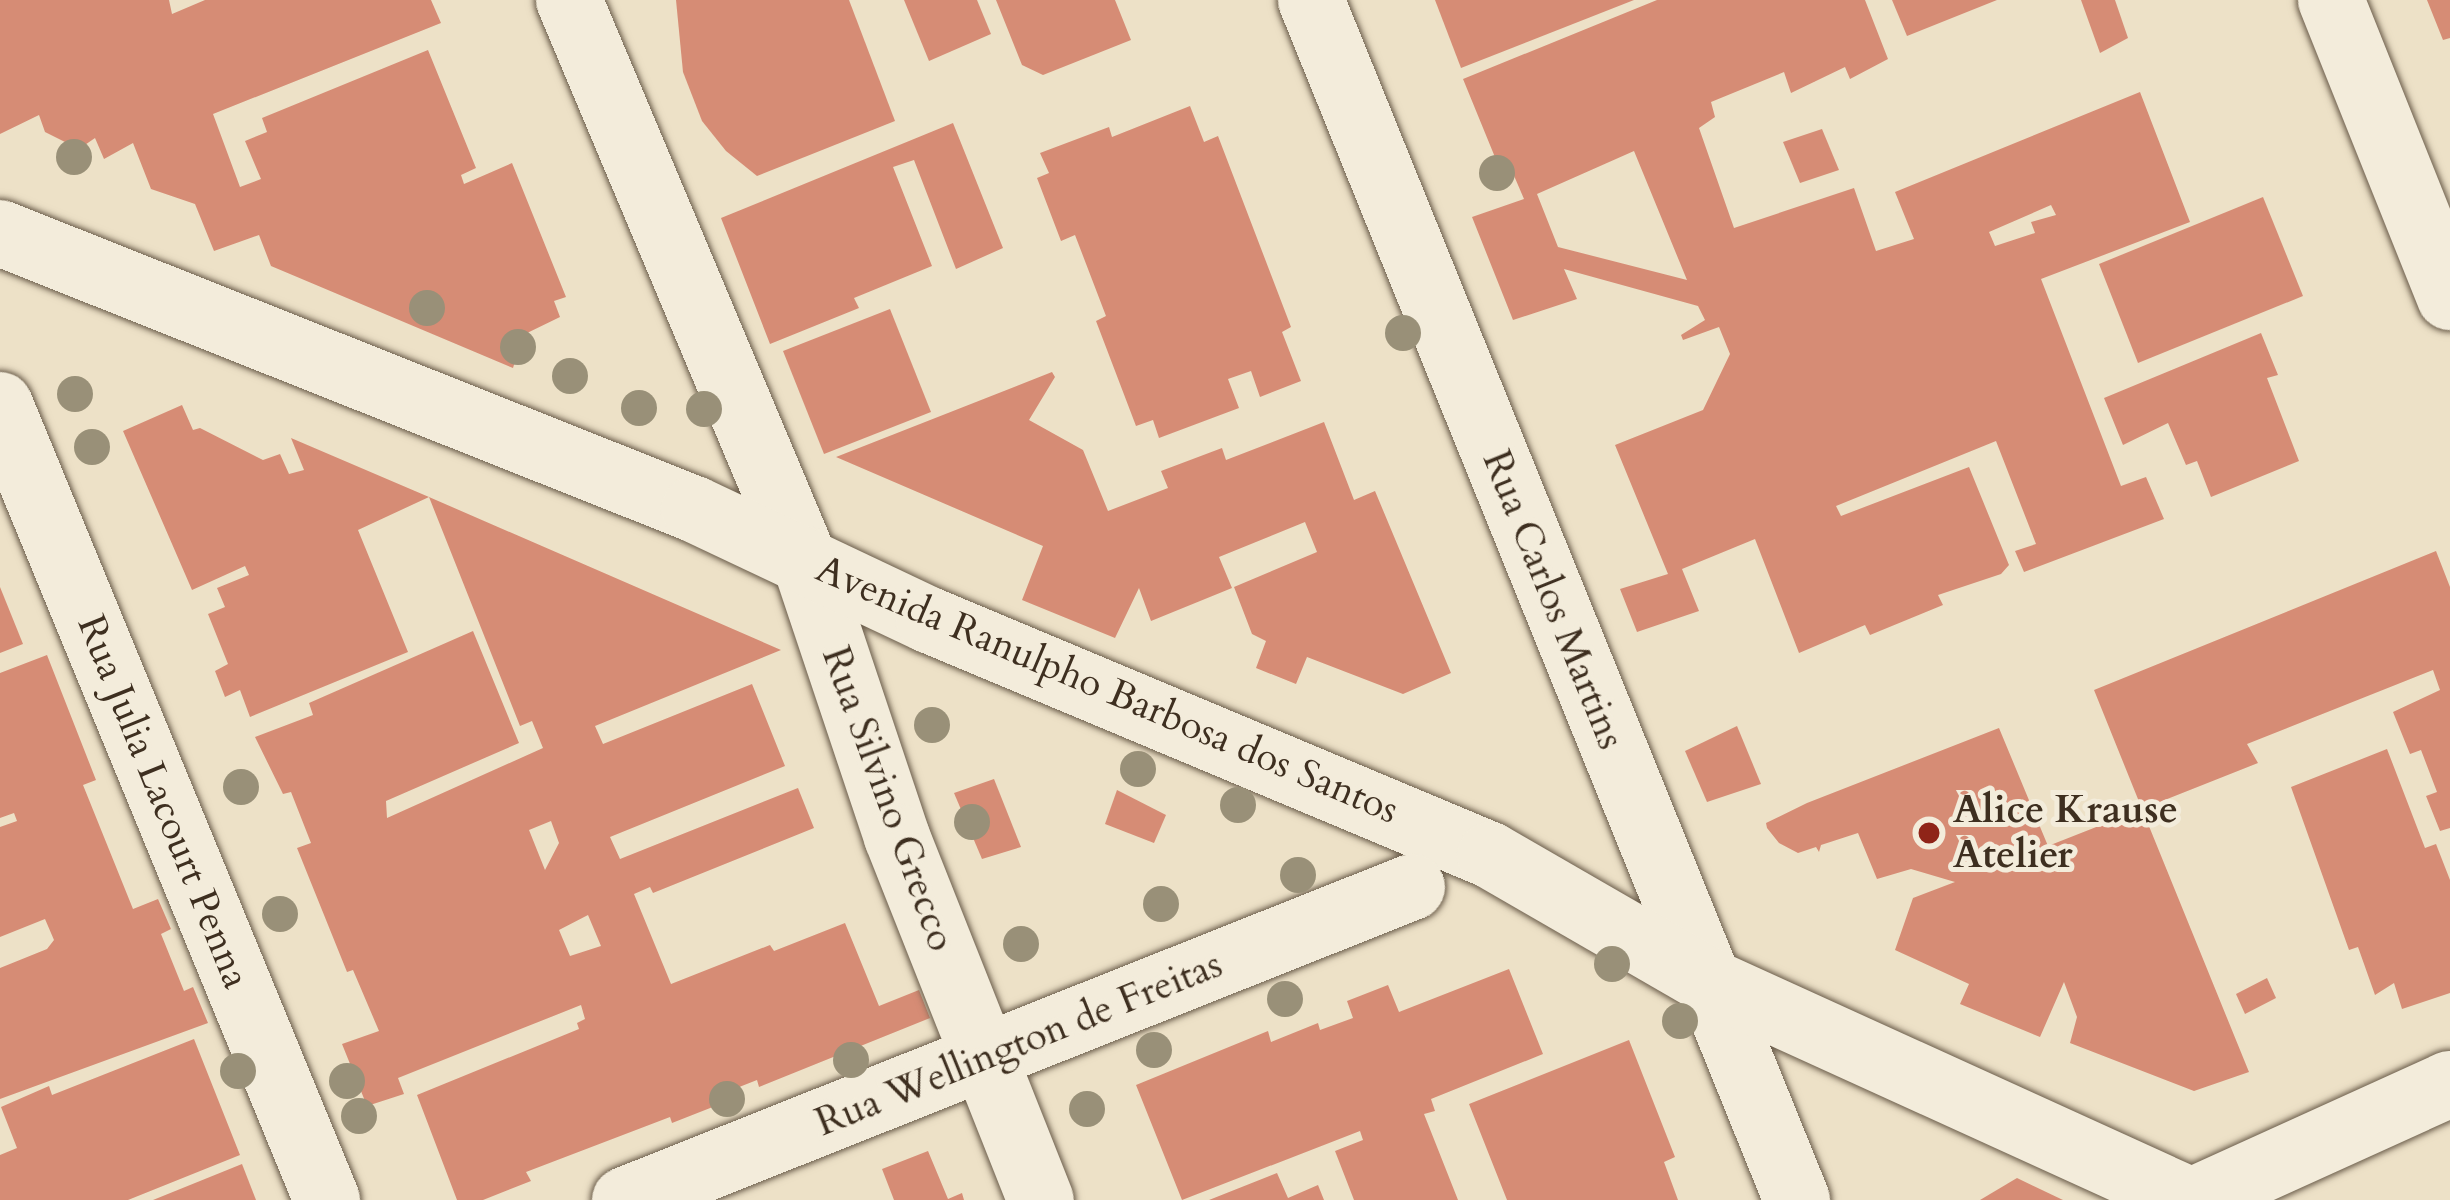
<!DOCTYPE html>
<style>
body{margin:0}
#map{position:relative;width:2450px;height:1200px;overflow:hidden;background:#ede1c7;font-family:Cardo,serif}
div>[style]{position:absolute}
[style*='--x']{left:calc(var(--x)*1px);top:calc(var(--y)*1px);width:calc(var(--w)*1px);rotate:calc(var(--a)*1deg)}
.building>*{inset:0;background:#d68c75}
.roads{filter:drop-shadow(0 0 3px #6a5c4a) drop-shadow(0 0 3px #6a5c4a)}
.minor>*{height:66px;margin:-33px;padding:0 33px;transform-origin:33px;border-radius:33px;background:#f3ecdb}
.trees>*{width:36px;height:36px;margin:-18px;border-radius:50%;background:#999078}
.dots>*{width:33px;height:33px;translate:-50% -50%;box-sizing:border-box;border:6px solid #f3ecdb;border-radius:50%}
span{translate:-50% -50%;white-space:nowrap;text-align:center;line-height:1.15;-webkit-text-stroke:10px #f3ecdb;paint-order:stroke}
.street-label{font-size:39px;color:#3e2f20}
.poi-label{font-size:39px;color:#3e2f20;font-weight:700}
.left{translate:0 -50%;text-align:left}
</style>
<div id="map">
<div class="building">
<i style="clip-path:polygon(0 0,169px 0,172px 14px,205px 0,431px 0,441px 23px,213px 114px,240px 187px,261px 179px,245px 141px,267px 132px,262px 118px,428px 50px,476px 168px,461px 175px,464px 184px,512px 163px,566px 297px,554px 301px,560px 317px,523px 335px,513px 368px,271px 266px,259px 235px,214px 251px,195px 204px,151px 189px,133px 143px,104px 159px,95px 138px,79px 149px,45px 132px,39px 115px,0 134px)"></i>
<i style="clip-path:polygon(676px 0,849px 0,895px 121px,757px 176px,726px 151px,702px 121px,683px 72px)"></i>
<i style="clip-path:polygon(904px 0,977px 0,991px 34px,929px 61px)"></i>
<i style="clip-path:polygon(996px 0,1115px 0,1131px 40px,1043px 75px,1022px 65px)"></i>
<i style="clip-path:polygon(1435px 0,1634px 0,1461px 68px)"></i>
<i style="clip-path:polygon(evenodd,1657px 0,1865px 0,1888px 59px,1850px 79px,1845px 67px,1791px 93px,1784px 72px,1711px 102px,1715px 117px,1699px 128px,1734px 228px,1854px 188px,1876px 251px,1914px 239px,1895px 192px,2140px 92px,2190px 222px,2041px 279px,2121px 486px,2146px 477px,2164px 519px,2024px 572px,2015px 551px,2036px 544px,1996px 441px,1836px 506px,1841px 516px,1969px 467px,2009px 565px,2001px 574px,1938px 595px,1943px 605px,1870px 635px,1865px 625px,1799px 653px,1755px 539px,1682px 569px,1699px 611px,1637px 632px,1620px 589px,1668px 574px,1615px 445px,1703px 410px,1730px 354px,1719px 327px,1683px 340px,1681px 335px,1705px 320px,1698px 306px,1564px 269px,1577px 299px,1513px 320px,1472px 217px,1524px 199px,1509px 164px,1499px 167px,1463px 79px,1657px 0,1634px 151px,1687px 280px,1558px 247px,1537px 194px,1634px 151px,1657px 0,2051px 205px,2056px 215px,2031px 222px,2035px 233px,1995px 246px,1989px 232px,2051px 205px)"></i>
<i style="clip-path:polygon(1892px 0,1997px 0,1907px 36px)"></i>
<i style="clip-path:polygon(2081px 0,2115px 0,2128px 38px,2100px 53px)"></i>
<i style="clip-path:polygon(2427px 0,2450px 0,2450px 38px,2443px 40px)"></i>
<i style="clip-path:polygon(1190px 106px,1204px 142px,1218px 136px,1291px 327px,1282px 332px,1301px 381px,1260px 397px,1251px 371px,1228px 379px,1239px 408px,1159px 438px,1153px 420px,1136px 426px,1096px 321px,1106px 316px,1075px 235px,1061px 241px,1037px 178px,1049px 173px,1040px 153px,1109px 127px,1112px 137px)"></i>
<i style="clip-path:polygon(953px 123px,1003px 248px,956px 269px,914px 160px,893px 167px,932px 266px,854px 298px,859px 308px,770px 344px,721px 218px)"></i>
<i style="clip-path:polygon(1822px 129px,1839px 170px,1800px 183px,1783px 142px)"></i>
<i style="clip-path:polygon(2263px 197px,2303px 296px,2138px 363px,2099px 264px)"></i>
<i style="clip-path:polygon(890px 309px,931px 412px,824px 454px,783px 351px)"></i>
<i style="clip-path:polygon(2261px 333px,2278px 375px,2267px 378px,2299px 461px,2211px 497px,2197px 461px,2186px 465px,2168px 423px,2123px 445px,2104px 398px)"></i>
<i style="clip-path:polygon(1052px 372px,1055px 377px,1029px 420px,1083px 450px,1108px 511px,1168px 488px,1161px 471px,1222px 448px,1226px 460px,1324px 422px,1354px 500px,1375px 491px,1451px 673px,1403px 694px,1307px 657px,1296px 684px,1256px 668px,1266px 641px,1252px 634px,1234px 587px,1317px 552px,1305px 522px,1219px 557px,1232px 588px,1151px 621px,1139px 588px,1115px 638px,1022px 600px,1043px 546px,836px 457px)"></i>
<i style="clip-path:polygon(182px 405px,193px 430px,200px 428px,263px 460px,280px 454px,289px 474px,304px 470px,291px 438px,429px 497px,358px 530px,408px 652px,250px 717px,240px 690px,225px 697px,215px 671px,228px 664px,208px 614px,225px 607px,217px 588px,249px 575px,245px 566px,192px 590px,123px 431px)"></i>
<i style="clip-path:polygon(evenodd,429px 497px,781px 650px,595px 726px,603px 744px,752px 684px,785px 766px,610px 837px,620px 859px,798px 788px,814px 828px,653px 893px,650px 887px,634px 894px,671px 984px,770px 945px,774px 951px,845px 923px,879px 1006px,919px 990px,930px 1018px,759px 1087px,757px 1080px,724px 1093px,728px 1101px,672px 1123px,670px 1117px,526px 1172px,531px 1181px,483px 1200px,457px 1200px,417px 1095px,579px 1029px,577px 1023px,585px 1019px,581px 1005px,398px 1078px,404px 1094px,367px 1106px,342px 1044px,379px 1031px,353px 970px,347px 972px,297px 848px,311px 843px,291px 792px,283px 794px,255px 737px,313px 715px,309px 703px,473px 631px,519px 743px,386px 801px,387px 818px,543px 748px,532px 721px,520px 726px,429px 497px,551px 821px,559px 843px,545px 870px,529px 830px,551px 821px,429px 497px,588px 915px,601px 946px,570px 956px,559px 930px,588px 915px)"></i>
<i style="clip-path:polygon(2436px 551px,2450px 587px,2450px 828px,2440px 831px,2426px 796px,2437px 792px,2421px 750px,2410px 754px,2393px 712px,2440px 690px,2433px 670px,2247px 744px,2258px 763px,2142px 809px,2094px 690px)"></i>
<i style="clip-path:polygon(0 587px,23px 644px,0 653px)"></i>
<i style="clip-path:polygon(47px 655px,96px 780px,83px 785px,133px 909px,158px 899px,171px 929px,161px 934px,184px 991px,193px 987px,208px 1023px,0 1099px,0 968px,47px 949px,54px 940px,45px 919px,0 937px,0 827px,17px 821px,14px 813px,0 818px,0 673px)"></i>
<i style="clip-path:polygon(1737px 726px,1761px 784px,1707px 802px,1685px 751px)"></i>
<i style="clip-path:polygon(1999px 728px,2048px 846px,2142px 809px,2249px 1072px,2194px 1091px,2070px 1043px,2077px 1017px,2064px 982px,2040px 1037px,1960px 1004px,1969px 984px,1895px 950px,1913px 898px,1955px 882px,1911px 869px,1877px 879px,1858px 833px,1821px 845px,1819px 852px,1816px 847px,1798px 853px,1779px 843px,1767px 828px,1766px 823px,1807px 803px)"></i>
<i style="clip-path:polygon(2387px 749px,2425px 848px,2436px 844px,2450px 880px,2450px 993px,2402px 1009px,2394px 983px,2375px 995px,2358px 947px,2349px 950px,2291px 787px)"></i>
<i style="clip-path:polygon(994px 779px,1021px 847px,982px 859px,954px 793px)"></i>
<i style="clip-path:polygon(1117px 790px,1166px 815px,1154px 843px,1105px 824px)"></i>
<i style="clip-path:polygon(1509px 969px,1543px 1054px,1431px 1099px,1435px 1111px,1424px 1114px,1458px 1200px,1354px 1200px,1335px 1151px,1363px 1140px,1360px 1131px,1182px 1200px,1136px 1085px,1268px 1031px,1271px 1042px,1318px 1023px,1320px 1030px,1353px 1018px,1347px 1001px,1388px 985px,1399px 1012px)"></i>
<i style="clip-path:polygon(2267px 978px,2276px 998px,2245px 1014px,2236px 994px)"></i>
<i style="clip-path:polygon(194px 1039px,240px 1155px,128px 1200px,0 1200px,0 1155px,17px 1148px,1px 1107px,49px 1086px,52px 1095px)"></i>
<i style="clip-path:polygon(1629px 1040px,1675px 1157px,1664px 1162px,1678px 1200px,1507px 1200px,1469px 1104px)"></i>
<i style="clip-path:polygon(928px 1151px,948px 1199px,962px 1193px,964px 1200px,894px 1200px,882px 1169px)"></i>
<i style="clip-path:polygon(242px 1164px,256px 1200px,153px 1200px)"></i>
<i style="clip-path:polygon(1277px 1173px,1288px 1198px,1318px 1185px,1324px 1200px,1209px 1200px)"></i>
<i style="clip-path:polygon(2017px 1178px,2063px 1200px,1980px 1200px)"></i>
</div>
<div class="roads">
<div class="minor">
<i style="--x:569;--y:0;--w:606;--a:67.2"></i>
<i style="--x:804;--y:559;--w:293;--a:71.5"></i>
<i style="--x:897;--y:837;--w:391;--a:68.4"></i>
<i style="--x:1311;--y:0;--w:1295;--a:67.95"></i>
<i style="--x:2331;--y:0;--w:320;--a:68.2"></i>
<i style="--x:0;--y:233;--w:747;--a:21.69"></i>
<i style="--x:694;--y:509;--w:260;--a:25.3"></i>
<i style="--x:929;--y:620;--w:608;--a:22.73"></i>
<i style="--x:1490;--y:855;--w:254;--a:30"></i>
<i style="--x:1710;--y:982;--w:526;--a:24.47"></i>
<i style="--x:0;--y:405;--w:860;--a:67.64"></i>
<i style="--x:625;--y:1200;--w:847;--a:-21.69"></i>
<i style="--x:2194;--y:1200;--w:281;--a:-24.4"></i>
</div>
</div>
<div class="trees">
<i style="left:74px;top:157px"></i>
<i style="left:1497px;top:173px"></i>
<i style="left:427px;top:308px"></i>
<i style="left:1403px;top:333px"></i>
<i style="left:518px;top:347px"></i>
<i style="left:570px;top:376px"></i>
<i style="left:75px;top:394px"></i>
<i style="left:639px;top:408px"></i>
<i style="left:704px;top:409px"></i>
<i style="left:92px;top:447px"></i>
<i style="left:932px;top:725px"></i>
<i style="left:1138px;top:769px"></i>
<i style="left:241px;top:787px"></i>
<i style="left:1238px;top:805px"></i>
<i style="left:972px;top:822px"></i>
<i style="left:1298px;top:875px"></i>
<i style="left:1161px;top:904px"></i>
<i style="left:280px;top:914px"></i>
<i style="left:1021px;top:944px"></i>
<i style="left:1612px;top:964px"></i>
<i style="left:1285px;top:999px"></i>
<i style="left:1680px;top:1021px"></i>
<i style="left:1154px;top:1050px"></i>
<i style="left:851px;top:1060px"></i>
<i style="left:238px;top:1071px"></i>
<i style="left:347px;top:1081px"></i>
<i style="left:727px;top:1099px"></i>
<i style="left:1087px;top:1109px"></i>
<i style="left:359px;top:1116px"></i>
</div>
<div class="dots">
<i style="left:1929px;top:833px;background:#8f2418"></i>
</div>
<div class="street-label">
<span style="left:1553px;top:600px;rotate:68deg">Rua Carlos Martins</span>
<span style="left:1107px;top:690px;rotate:23deg">Avenida Ranulpho Barbosa dos Santos</span>
<span style="left:888px;top:799px;rotate:70deg">Rua Silvino Grecco</span>
<span style="left:163px;top:802px;rotate:68deg">Rua Julia Lacourt Penna</span>
<span style="left:1019px;top:1044px;rotate:-22deg">Rua Wellington de Freitas</span>
</div>
<div class="poi-label">
<span class="left" style="left:1953px;top:833px">Alice Krause<br>Atelier</span>
</div>
</div>
